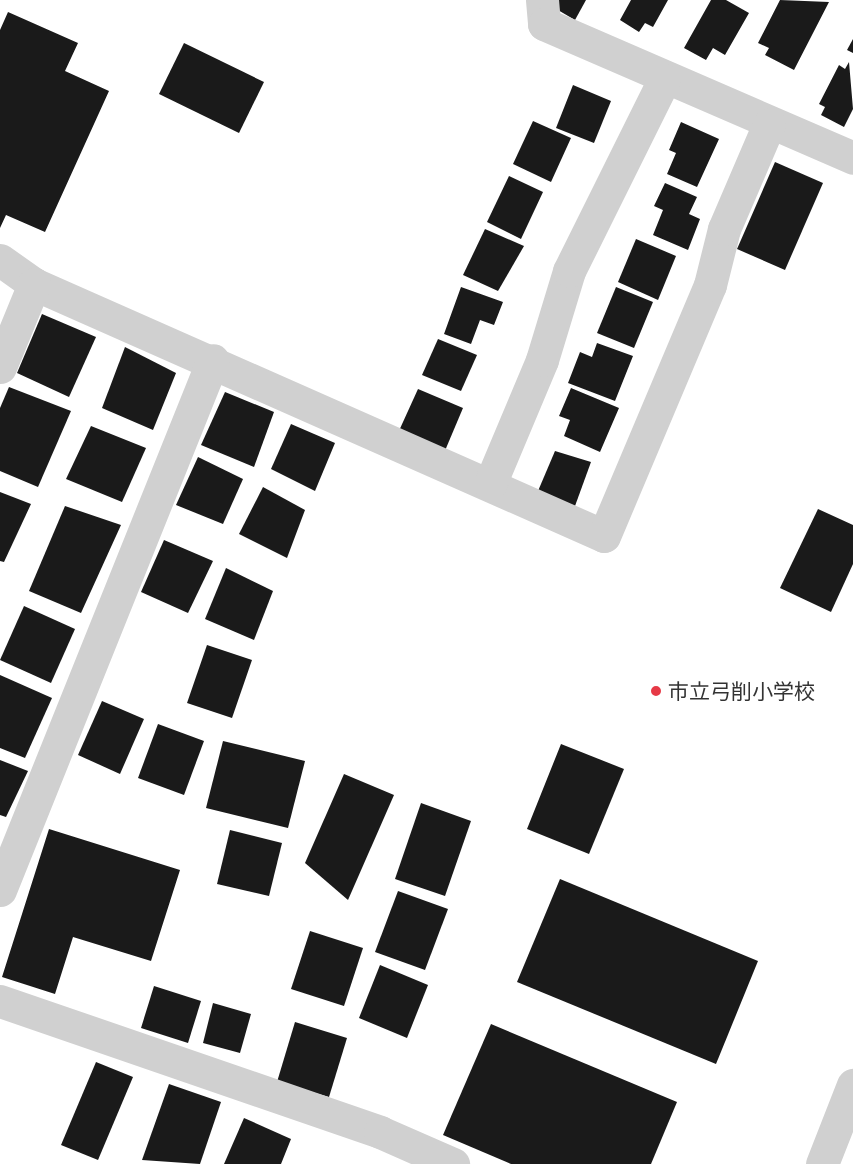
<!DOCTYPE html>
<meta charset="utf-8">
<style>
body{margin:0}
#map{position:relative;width:853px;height:1164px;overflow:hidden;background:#fff;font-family:"Golos Text","Noto Sans JP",sans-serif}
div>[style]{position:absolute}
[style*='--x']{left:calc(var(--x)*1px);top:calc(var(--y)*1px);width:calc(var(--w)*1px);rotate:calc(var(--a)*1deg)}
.building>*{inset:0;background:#1a1a1a}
.minor>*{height:33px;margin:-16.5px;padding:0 16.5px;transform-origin:16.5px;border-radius:16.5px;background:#d0d0d0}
.dots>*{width:16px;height:16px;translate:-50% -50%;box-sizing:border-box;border:3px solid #fff;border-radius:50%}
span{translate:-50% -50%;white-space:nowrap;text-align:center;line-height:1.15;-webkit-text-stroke:6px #fff;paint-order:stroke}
.poi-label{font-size:21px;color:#333}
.left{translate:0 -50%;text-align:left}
</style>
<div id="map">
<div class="building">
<i style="clip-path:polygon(554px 0,586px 0,575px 20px,551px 6px)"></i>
<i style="clip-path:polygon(631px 0,668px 0,653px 27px,645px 23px,639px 32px,620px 20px)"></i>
<i style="clip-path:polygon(711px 0,726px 0,749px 13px,725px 55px,713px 48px,706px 60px,684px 48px)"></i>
<i style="clip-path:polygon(780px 0,829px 2px,794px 70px,765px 55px,769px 48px,758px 43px)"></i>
<i style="clip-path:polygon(8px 12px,78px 43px,65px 71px,109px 91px,45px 232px,6px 215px,0 228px,0 30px)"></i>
<i style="clip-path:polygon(853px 39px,853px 53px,847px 50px)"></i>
<i style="clip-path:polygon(184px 43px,264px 82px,239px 133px,159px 94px)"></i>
<i style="clip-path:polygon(849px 62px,853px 109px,844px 127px,821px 115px,825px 107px,819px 104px,839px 65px,845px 69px)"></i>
<i style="clip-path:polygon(573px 85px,611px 101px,594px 143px,556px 128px)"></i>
<i style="clip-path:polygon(533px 121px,571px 138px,551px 182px,513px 164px)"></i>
<i style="clip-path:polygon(681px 122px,719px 139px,697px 187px,667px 174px,676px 153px,669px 150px)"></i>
<i style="clip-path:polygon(775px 162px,823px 183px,785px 270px,737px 249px)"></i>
<i style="clip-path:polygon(509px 176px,543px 192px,521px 239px,487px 222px)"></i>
<i style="clip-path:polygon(665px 183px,697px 197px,689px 214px,700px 219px,688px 250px,653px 235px,663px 210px,654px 206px)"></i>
<i style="clip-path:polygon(485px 229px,524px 246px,498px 291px,463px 275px)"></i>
<i style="clip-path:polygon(636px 239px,676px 256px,658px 300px,618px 282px)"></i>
<i style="clip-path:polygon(461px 287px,503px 302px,494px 325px,480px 320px,471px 344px,444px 334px)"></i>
<i style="clip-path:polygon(616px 287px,653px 302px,634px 348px,597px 333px)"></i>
<i style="clip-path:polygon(42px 314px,96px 337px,69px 397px,17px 373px)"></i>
<i style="clip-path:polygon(438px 339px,477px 355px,461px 391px,422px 375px)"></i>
<i style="clip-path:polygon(597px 343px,633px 356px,615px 401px,568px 383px,580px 352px,592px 357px)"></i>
<i style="clip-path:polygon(125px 347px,176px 373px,153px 430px,102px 408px)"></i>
<i style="clip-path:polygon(9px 387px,71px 411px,38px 487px,0 471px,0 408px)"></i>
<i style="clip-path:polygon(571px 388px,619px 408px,600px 452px,564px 436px,570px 420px,559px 416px)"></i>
<i style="clip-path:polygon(418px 389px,463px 408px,444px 453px,398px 433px)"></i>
<i style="clip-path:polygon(225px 392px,274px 412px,254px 467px,201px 445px)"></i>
<i style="clip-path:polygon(291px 424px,335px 443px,315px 491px,271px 469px)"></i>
<i style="clip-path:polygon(91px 426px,146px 448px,122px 502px,66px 479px)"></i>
<i style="clip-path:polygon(555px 451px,591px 462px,575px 506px,538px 491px)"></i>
<i style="clip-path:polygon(198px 457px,243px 479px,223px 524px,176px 505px)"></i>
<i style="clip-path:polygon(263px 487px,305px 510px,287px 558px,239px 534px)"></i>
<i style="clip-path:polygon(0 492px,31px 504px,4px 562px,0 561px)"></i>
<i style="clip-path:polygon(65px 506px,121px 525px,81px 613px,29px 591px)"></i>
<i style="clip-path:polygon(818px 509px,853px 525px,853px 564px,831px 612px,780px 588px)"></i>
<i style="clip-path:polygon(164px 540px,213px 561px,188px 613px,141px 592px)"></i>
<i style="clip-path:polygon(226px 568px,273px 591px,254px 640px,205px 619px)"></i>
<i style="clip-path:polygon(24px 606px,75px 629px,51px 683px,0 660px)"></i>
<i style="clip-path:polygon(207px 645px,252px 660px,232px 718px,187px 703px)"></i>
<i style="clip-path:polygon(0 675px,52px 698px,25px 758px,0 748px)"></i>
<i style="clip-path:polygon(102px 701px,144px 719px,120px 774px,78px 755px)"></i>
<i style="clip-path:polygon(158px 724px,204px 741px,184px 795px,138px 778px)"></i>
<i style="clip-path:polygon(223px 741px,305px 761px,288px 828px,206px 808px)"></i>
<i style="clip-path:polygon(561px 744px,624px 769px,589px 854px,527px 829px)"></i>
<i style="clip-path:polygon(0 760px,28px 771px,6px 817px,0 815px)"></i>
<i style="clip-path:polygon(344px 774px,394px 795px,348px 900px,305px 863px)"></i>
<i style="clip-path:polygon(421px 803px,471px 821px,445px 896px,395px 879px)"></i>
<i style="clip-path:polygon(49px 829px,180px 870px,151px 961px,73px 937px,55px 994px,2px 977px)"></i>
<i style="clip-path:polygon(230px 830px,282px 843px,269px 896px,217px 884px)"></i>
<i style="clip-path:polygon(560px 879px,758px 961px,716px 1064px,517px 982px)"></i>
<i style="clip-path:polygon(398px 891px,448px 909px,425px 970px,375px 952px)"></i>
<i style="clip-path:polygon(310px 931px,363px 948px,344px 1006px,291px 989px)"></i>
<i style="clip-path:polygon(380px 965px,428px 985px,407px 1038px,359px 1018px)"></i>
<i style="clip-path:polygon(154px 986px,201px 1001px,188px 1043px,141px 1028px)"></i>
<i style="clip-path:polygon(213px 1003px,251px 1014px,240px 1053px,203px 1043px)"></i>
<i style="clip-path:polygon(295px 1022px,347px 1038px,329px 1097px,277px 1082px)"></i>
<i style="clip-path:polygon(491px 1024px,677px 1102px,651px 1164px,511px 1164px,443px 1135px)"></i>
<i style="clip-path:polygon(96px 1062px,133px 1077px,98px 1160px,61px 1145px)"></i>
<i style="clip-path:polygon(169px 1084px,221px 1102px,200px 1164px,142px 1160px)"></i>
<i style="clip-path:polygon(244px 1118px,291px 1139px,281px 1164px,224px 1164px)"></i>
</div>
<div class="minor">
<i style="--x:542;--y:0;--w:24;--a:85"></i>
<i style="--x:544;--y:24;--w:337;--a:23.4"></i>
<i style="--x:0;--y:260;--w:42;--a:35.2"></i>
<i style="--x:34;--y:284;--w:623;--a:23.85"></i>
<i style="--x:604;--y:536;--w:272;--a:-67.1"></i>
<i style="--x:710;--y:285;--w:58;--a:-76"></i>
<i style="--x:724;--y:229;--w:114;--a:-66.8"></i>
<i style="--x:0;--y:367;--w:90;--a:-67.7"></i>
<i style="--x:490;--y:484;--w:134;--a:-67.2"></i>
<i style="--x:542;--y:360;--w:93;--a:-73.1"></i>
<i style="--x:569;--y:271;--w:213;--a:-63.6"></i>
<i style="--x:0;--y:890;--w:571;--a:-68.11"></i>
<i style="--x:0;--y:1001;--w:402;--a:19"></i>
<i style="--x:380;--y:1132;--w:80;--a:23.7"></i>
<i style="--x:822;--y:1164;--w:85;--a:-68.6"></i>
</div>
<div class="dots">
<i style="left:656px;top:691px;background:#e63946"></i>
</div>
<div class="poi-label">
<span class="left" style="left:668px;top:691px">市立弓削小学校</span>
</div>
</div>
